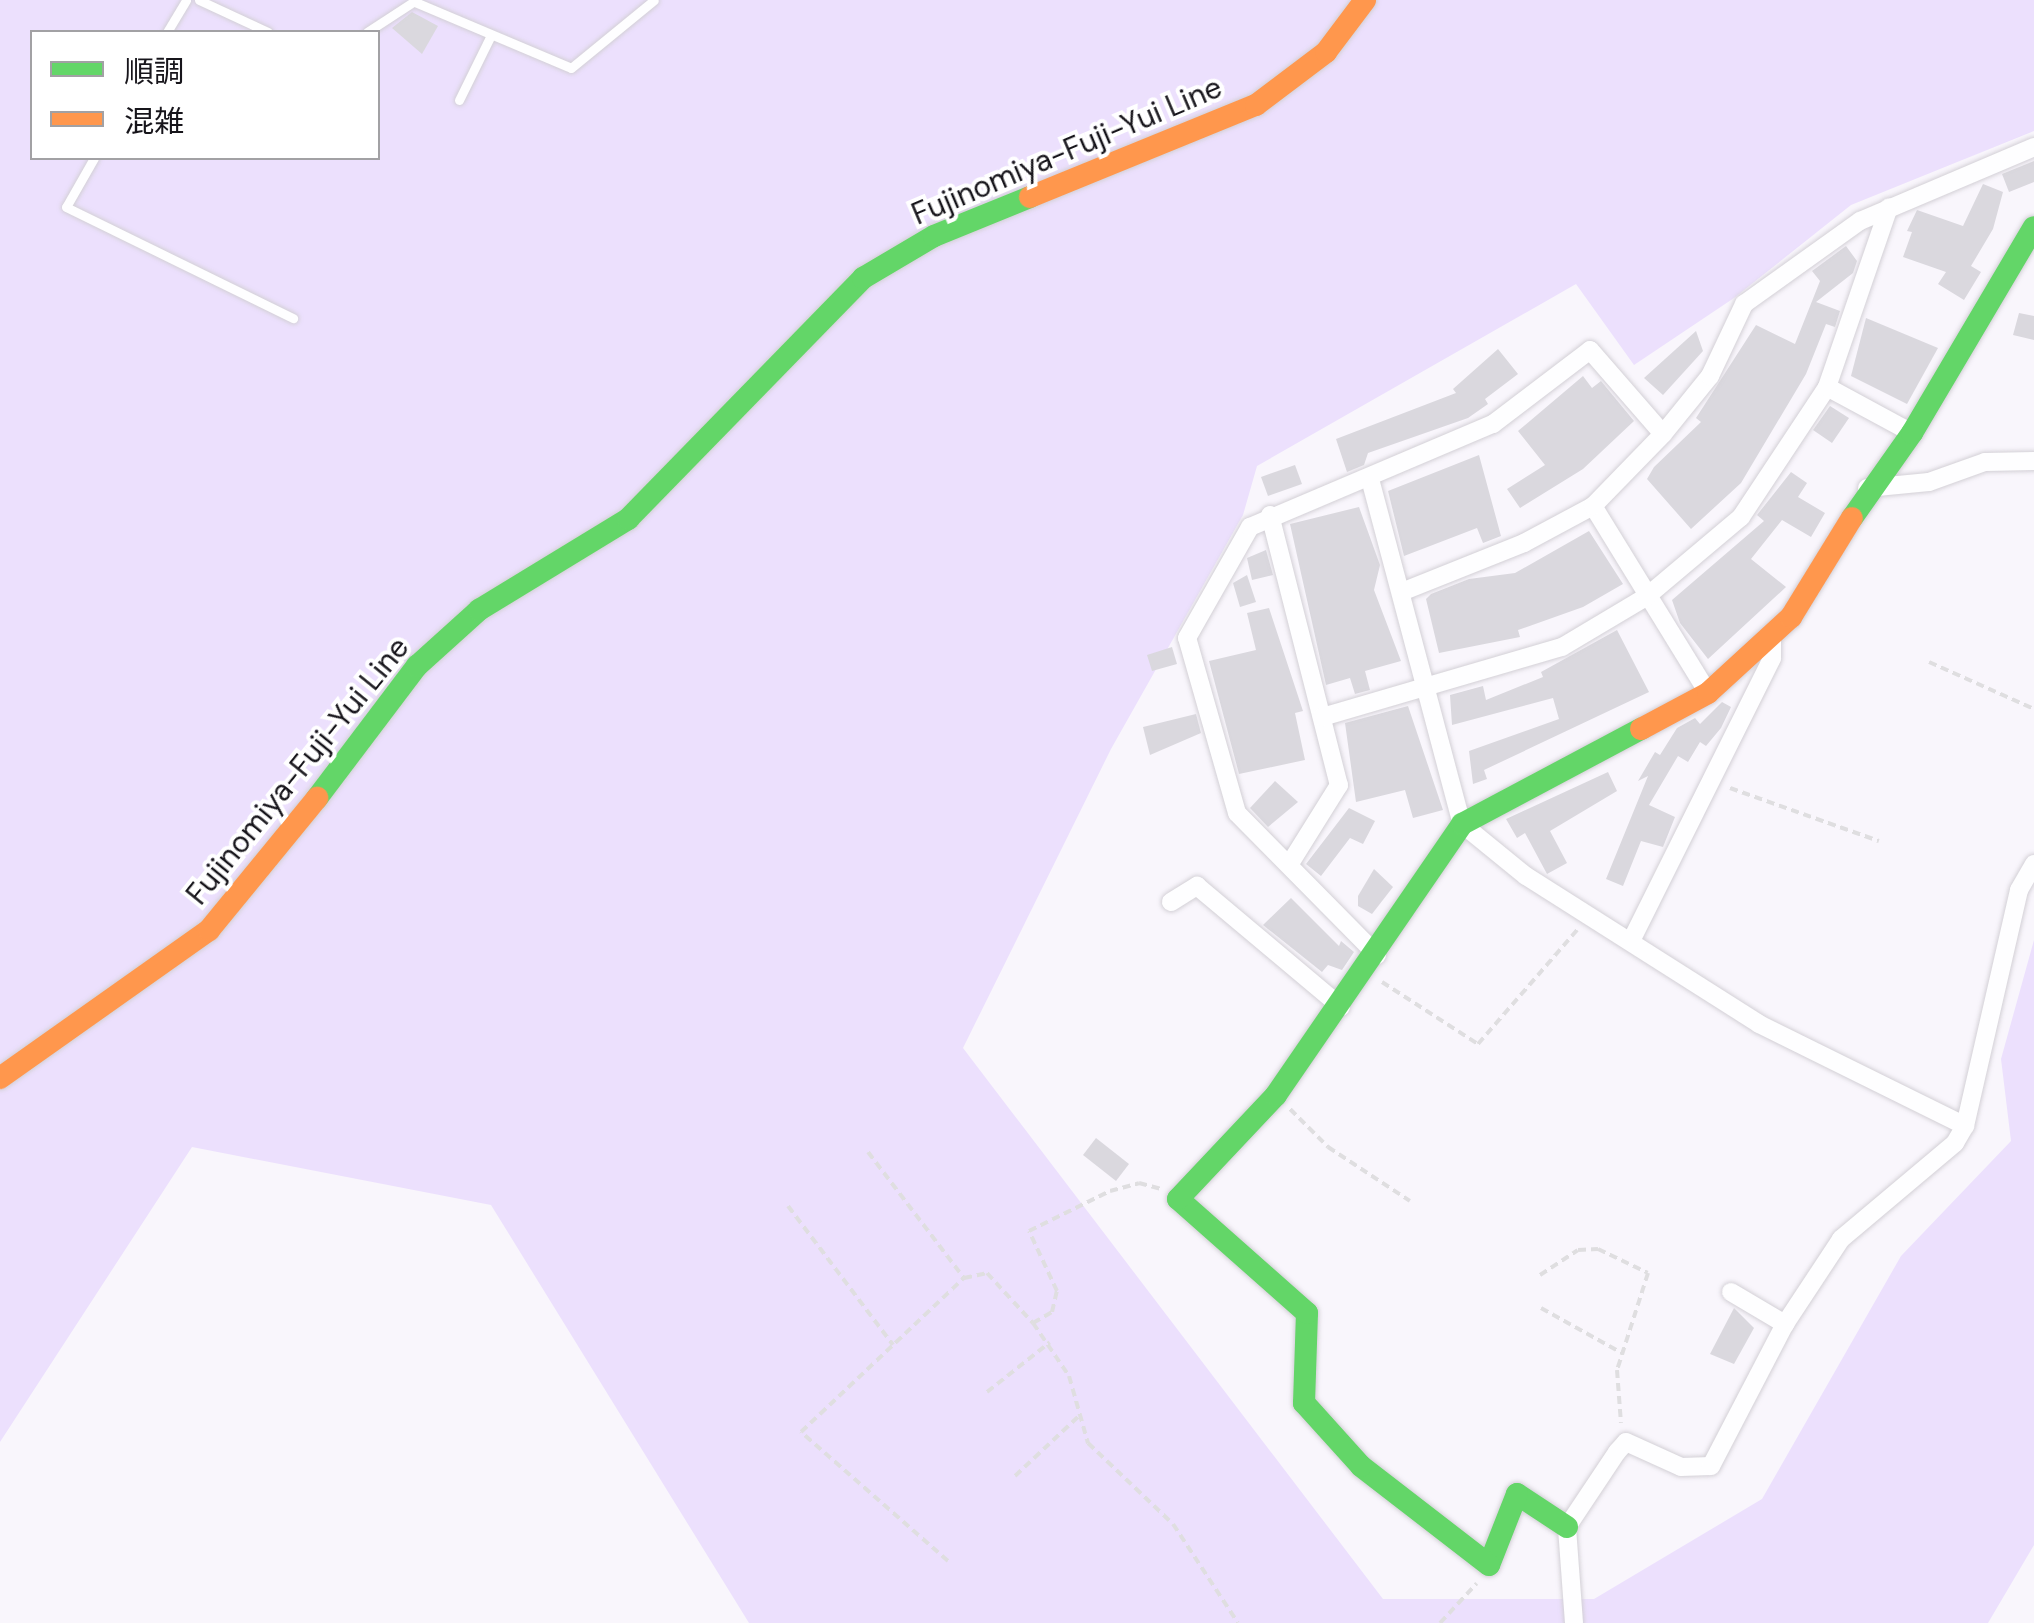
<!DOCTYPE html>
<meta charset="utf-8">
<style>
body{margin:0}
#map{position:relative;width:2034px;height:1623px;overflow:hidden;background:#f9f6fc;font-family:"DM Sans","Noto Sans JP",sans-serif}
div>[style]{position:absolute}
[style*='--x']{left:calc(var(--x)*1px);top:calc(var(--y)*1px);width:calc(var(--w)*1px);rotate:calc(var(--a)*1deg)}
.green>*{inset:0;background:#ece0fd}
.building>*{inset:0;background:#dad8de}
.path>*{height:4px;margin-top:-2px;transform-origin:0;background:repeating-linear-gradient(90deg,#dfdee0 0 8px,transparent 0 13px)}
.roads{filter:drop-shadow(0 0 2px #d3d0d6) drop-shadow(0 0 2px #d3d0d6)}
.lane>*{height:9px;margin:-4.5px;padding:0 4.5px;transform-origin:4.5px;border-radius:4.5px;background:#fefeff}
.street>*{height:18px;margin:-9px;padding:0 9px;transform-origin:9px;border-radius:9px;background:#fefeff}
.fast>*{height:22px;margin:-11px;padding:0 11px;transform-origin:11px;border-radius:11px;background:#63d668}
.slow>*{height:22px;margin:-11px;padding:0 11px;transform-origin:11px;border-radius:11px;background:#ff974d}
span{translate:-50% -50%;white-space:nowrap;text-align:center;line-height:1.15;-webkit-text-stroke:8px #fff;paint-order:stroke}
.street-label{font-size:30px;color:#17151b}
.legend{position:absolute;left:30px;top:30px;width:350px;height:130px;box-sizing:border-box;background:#fff;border:2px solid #a2a1a4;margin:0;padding:12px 18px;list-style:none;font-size:30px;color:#17151b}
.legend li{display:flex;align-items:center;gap:20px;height:50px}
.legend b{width:50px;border:2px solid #a2a1a4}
</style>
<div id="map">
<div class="green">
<i style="clip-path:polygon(evenodd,0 0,2034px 0,2034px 131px,1851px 205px,1734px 298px,1634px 365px,1576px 284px,1257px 466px,1243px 515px,1111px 749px,963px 1048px,1383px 1599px,1594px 1599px,1762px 1499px,1901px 1256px,2011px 1141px,2001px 1059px,2034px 940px,2034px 1545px,1988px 1623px,749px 1623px,491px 1205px,192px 1147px,0 1442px,0 0,32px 32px,378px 32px,378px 158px,32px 158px,32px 32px)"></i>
</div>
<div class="building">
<i style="clip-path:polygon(412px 12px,438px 26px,422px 54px,392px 28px)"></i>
<i style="clip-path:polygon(2034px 161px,2034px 182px,2009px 192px,2002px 174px)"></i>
<i style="clip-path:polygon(1983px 184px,2003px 192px,1993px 229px,1971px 266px,1981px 272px,1964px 300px,1938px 284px,1946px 272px,1903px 257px,1912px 232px,1907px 231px,1917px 210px,1963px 226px)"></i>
<i style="clip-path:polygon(1846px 246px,1857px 261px,1853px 273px,1816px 302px,1840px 311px,1835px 327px,1826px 324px,1806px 374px,1741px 483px,1691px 529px,1647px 479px,1654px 467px,1701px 422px,1696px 418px,1756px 325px,1795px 344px,1820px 281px,1812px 271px)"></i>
<i style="clip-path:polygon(2019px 313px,2034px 316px,2034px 340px,2013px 335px)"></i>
<i style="clip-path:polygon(1866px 318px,1938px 348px,1907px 404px,1851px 376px)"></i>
<i style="clip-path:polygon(1696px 331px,1703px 351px,1663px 395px,1644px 378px)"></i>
<i style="clip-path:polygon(1498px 349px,1518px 374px,1485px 399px,1488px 404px,1468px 418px,1368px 453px,1364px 465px,1347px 472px,1336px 439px,1456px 393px,1453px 389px)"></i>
<i style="clip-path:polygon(1583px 376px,1592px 388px,1601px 381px,1634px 421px,1583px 469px,1520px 508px,1507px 489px,1545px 465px,1518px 431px)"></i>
<i style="clip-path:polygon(1830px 406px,1849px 418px,1832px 443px,1813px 430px)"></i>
<i style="clip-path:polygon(1479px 455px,1501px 536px,1483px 543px,1477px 528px,1404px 556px,1388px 491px)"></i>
<i style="clip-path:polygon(1295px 465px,1302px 484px,1268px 496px,1261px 477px)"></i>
<i style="clip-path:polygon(1791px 472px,1807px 483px,1798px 497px,1825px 513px,1811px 537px,1782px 520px,1751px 559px,1786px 587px,1708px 659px,1680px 623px,1672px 600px,1764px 521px,1757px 515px)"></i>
<i style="clip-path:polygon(1359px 507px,1380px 565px,1374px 590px,1401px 661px,1365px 671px,1370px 690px,1355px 694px,1350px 678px,1326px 685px,1290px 524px)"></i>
<i style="clip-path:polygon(1589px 531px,1623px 584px,1583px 607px,1518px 630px,1520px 637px,1439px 653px,1426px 599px,1431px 594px,1469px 579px,1515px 573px)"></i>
<i style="clip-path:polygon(1266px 550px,1273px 575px,1252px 580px,1247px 558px)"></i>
<i style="clip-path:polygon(1247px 575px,1256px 602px,1240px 607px,1233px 583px)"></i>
<i style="clip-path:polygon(1269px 608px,1303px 711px,1295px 713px,1305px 760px,1239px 774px,1209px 661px,1256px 650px,1247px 613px)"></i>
<i style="clip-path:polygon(1617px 630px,1649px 692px,1484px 770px,1487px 779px,1473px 784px,1469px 751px,1559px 719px,1553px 698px,1452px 725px,1450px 695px,1483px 686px,1486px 700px,1543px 677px,1541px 672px)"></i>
<i style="clip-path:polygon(1172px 647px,1177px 664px,1152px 671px,1147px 655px)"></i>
<i style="clip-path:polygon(1722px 702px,1731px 707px,1721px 728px,1706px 746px,1700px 742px,1688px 762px,1678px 756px,1649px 805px,1675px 817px,1663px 847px,1641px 841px,1623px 886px,1606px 879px,1648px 776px,1638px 781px,1655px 752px,1660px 755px,1677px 728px,1695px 718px,1700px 724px)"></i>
<i style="clip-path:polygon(1408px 706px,1443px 810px,1413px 818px,1405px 790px,1356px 802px,1345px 723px)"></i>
<i style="clip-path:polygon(1196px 714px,1201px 733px,1150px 755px,1143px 727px)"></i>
<i style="clip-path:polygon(1608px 772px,1617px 791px,1550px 831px,1567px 863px,1547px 874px,1525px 833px,1517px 838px,1506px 819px)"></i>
<i style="clip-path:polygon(1275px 781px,1298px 802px,1268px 827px,1250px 808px)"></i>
<i style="clip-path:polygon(1349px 808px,1375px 821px,1363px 844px,1350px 838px,1321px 876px,1306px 864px)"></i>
<i style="clip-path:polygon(1374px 869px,1393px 887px,1372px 914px,1358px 906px,1358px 896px)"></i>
<i style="clip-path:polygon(1291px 898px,1339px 946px,1341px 941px,1354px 952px,1342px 970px,1328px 965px,1322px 972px,1263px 925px)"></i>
<i style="clip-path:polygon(1096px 1138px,1129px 1164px,1116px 1181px,1083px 1155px)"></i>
<i style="clip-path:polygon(1734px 1308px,1754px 1328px,1734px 1364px,1710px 1354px)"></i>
</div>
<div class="path">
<i style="--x:1929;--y:662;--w:115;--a:24.1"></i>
<i style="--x:1730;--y:788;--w:158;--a:19.6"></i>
<i style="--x:1382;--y:982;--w:114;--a:32.9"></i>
<i style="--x:1478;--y:1044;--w:151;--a:-49"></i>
<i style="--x:1290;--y:1109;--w:54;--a:45"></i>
<i style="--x:1328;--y:1147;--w:98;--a:33.4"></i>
<i style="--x:868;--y:1152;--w:158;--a:52.7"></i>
<i style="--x:788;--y:1206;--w:174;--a:52.9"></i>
<i style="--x:1540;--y:1275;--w:45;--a:-33.3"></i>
<i style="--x:1578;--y:1250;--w:20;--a:-3"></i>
<i style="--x:1598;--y:1249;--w:55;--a:25.6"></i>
<i style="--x:1648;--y:1273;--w:102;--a:107.7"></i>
<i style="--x:1617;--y:1370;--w:53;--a:85.7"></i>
<i style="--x:1541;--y:1308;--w:93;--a:29.1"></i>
<i style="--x:1033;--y:1323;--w:64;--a:55.8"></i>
<i style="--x:1069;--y:1376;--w:70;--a:74.2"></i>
<i style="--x:1088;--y:1443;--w:117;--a:43.6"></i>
<i style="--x:1173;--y:1524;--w:118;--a:56.7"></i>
<i style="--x:987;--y:1392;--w:80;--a:-38.4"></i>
<i style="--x:1015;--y:1476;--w:88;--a:-43.2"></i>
<i style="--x:948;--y:1561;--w:196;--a:-138.7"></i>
<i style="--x:801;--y:1432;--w:224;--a:-43.4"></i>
<i style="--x:964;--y:1278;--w:24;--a:-12"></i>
<i style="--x:987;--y:1273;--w:68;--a:47.4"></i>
<i style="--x:1033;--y:1323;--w:22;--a:-30"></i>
<i style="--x:1052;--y:1312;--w:22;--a:-77"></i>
<i style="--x:1057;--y:1291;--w:66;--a:-115"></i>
<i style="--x:1029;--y:1231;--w:90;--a:-26.3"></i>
<i style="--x:1110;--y:1191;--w:30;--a:-15"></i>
<i style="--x:1139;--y:1183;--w:24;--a:15"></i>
<i style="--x:1440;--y:1623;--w:54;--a:-47.2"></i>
</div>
<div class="roads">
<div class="lane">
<i style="--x:199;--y:0;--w:76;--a:24.9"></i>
<i style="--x:415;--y:2;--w:169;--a:22.9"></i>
<i style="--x:571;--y:68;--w:107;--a:-39.3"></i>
<i style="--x:167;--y:32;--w:37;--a:-59"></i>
<i style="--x:367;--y:32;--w:59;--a:-33.1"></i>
<i style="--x:459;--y:100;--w:72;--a:-63.8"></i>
<i style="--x:94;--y:158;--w:56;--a:119.7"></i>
<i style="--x:66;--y:207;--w:253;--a:26.1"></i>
</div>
<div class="street">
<i style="--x:1827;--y:387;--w:97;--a:28.4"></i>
<i style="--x:1370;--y:479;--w:357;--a:75.1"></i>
<i style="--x:1462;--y:824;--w:82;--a:39.1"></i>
<i style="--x:1526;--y:876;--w:276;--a:32.4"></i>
<i style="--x:1759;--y:1024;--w:230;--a:26.3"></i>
<i style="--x:1867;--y:488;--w:62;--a:-5.5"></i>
<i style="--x:1929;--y:482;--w:59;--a:-19.7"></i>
<i style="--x:1985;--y:462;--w:49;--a:-1.2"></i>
<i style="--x:1593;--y:506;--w:220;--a:58.4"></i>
<i style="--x:1270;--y:515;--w:279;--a:75.7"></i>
<i style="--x:1339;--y:785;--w:94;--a:122"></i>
<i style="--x:1404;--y:591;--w:129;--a:-21.8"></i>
<i style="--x:1524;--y:543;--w:78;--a:-28.2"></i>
<i style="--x:1593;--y:506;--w:100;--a:-45.8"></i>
<i style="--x:1322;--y:717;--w:250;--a:-16.3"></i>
<i style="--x:1562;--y:647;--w:98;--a:-30.8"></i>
<i style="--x:1646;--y:597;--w:124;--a:-40.1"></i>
<i style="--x:1741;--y:517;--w:156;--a:-56.5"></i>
<i style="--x:1827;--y:387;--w:190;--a:-71"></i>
<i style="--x:1171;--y:902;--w:31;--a:-32"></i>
<i style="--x:1197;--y:886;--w:188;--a:40"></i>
<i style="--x:1632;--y:939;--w:314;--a:-63.5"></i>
<i style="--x:1772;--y:658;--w:23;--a:-90"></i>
<i style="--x:1377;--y:955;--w:199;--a:-134.6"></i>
<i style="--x:1237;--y:813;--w:182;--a:-105.9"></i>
<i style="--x:1187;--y:638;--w:128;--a:-60.4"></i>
<i style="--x:1250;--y:527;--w:264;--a:-23"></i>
<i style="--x:1493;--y:424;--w:122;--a:-37.3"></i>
<i style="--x:1590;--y:350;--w:111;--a:49"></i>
<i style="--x:1663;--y:434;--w:75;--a:-51"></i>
<i style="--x:1710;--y:376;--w:80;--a:-64.7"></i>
<i style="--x:1744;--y:304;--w:143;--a:-35.6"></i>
<i style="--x:1860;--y:221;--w:189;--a:-23"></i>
<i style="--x:1731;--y:1292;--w:63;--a:30.7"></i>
<i style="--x:1574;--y:1623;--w:96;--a:-94.2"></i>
<i style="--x:1567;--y:1527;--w:90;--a:-56.3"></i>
<i style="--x:1617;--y:1452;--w:13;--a:-48"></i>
<i style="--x:1626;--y:1442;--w:60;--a:24.4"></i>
<i style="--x:1681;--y:1467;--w:30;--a:-2"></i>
<i style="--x:1711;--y:1466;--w:160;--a:-62.5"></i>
<i style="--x:1785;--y:1324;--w:102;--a:-56.6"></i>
<i style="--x:1841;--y:1239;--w:149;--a:-40.1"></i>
<i style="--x:1955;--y:1143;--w:20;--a:-60"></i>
<i style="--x:1965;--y:1126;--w:242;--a:-77.1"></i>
<i style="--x:2019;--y:890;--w:30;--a:-60"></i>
</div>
<div class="fast">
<i style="--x:1852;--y:518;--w:104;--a:-54.8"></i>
<i style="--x:1912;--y:433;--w:239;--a:-59.4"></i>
<i style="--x:317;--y:798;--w:166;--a:-52.9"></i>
<i style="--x:417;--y:666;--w:84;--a:-42.1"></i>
<i style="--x:479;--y:610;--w:175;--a:-31.4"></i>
<i style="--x:628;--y:519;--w:337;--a:-45.7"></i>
<i style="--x:863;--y:278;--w:82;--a:-30.6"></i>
<i style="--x:934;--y:236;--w:104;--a:-22.1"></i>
<i style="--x:1567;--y:1527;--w:60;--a:-146.6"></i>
<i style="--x:1517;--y:1494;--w:76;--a:111.5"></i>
<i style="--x:1489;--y:1565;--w:162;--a:-142.3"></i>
<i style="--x:1361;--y:1466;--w:85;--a:-132.1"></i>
<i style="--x:1304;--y:1403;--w:90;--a:-88.1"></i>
<i style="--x:1307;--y:1313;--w:172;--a:-138.5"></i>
<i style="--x:1178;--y:1199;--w:143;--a:-46.7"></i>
<i style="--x:1276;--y:1095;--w:329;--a:-55.5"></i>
<i style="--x:1462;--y:824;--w:203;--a:-28"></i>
</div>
<div class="slow">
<i style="--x:1030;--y:197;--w:244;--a:-22.2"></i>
<i style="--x:1256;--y:105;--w:88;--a:-37.1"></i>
<i style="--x:1326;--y:52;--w:65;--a:-53.1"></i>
<i style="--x:1641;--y:729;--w:76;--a:-28.2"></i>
<i style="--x:1708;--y:693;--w:113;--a:-42.5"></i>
<i style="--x:1791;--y:617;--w:116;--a:-58.4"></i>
<i style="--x:0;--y:1078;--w:256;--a:-35.3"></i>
<i style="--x:209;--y:930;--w:171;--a:-50.7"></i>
</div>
</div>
<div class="street-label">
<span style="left:1067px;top:151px;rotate:-23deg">Fujinomiya-Fuji-Yui Line</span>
<span style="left:298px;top:771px;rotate:-51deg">Fujinomiya-Fuji-Yui Line</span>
</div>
<ul class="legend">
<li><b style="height:12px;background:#63d668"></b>順調</li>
<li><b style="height:12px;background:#ff974d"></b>混雑</li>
</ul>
</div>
